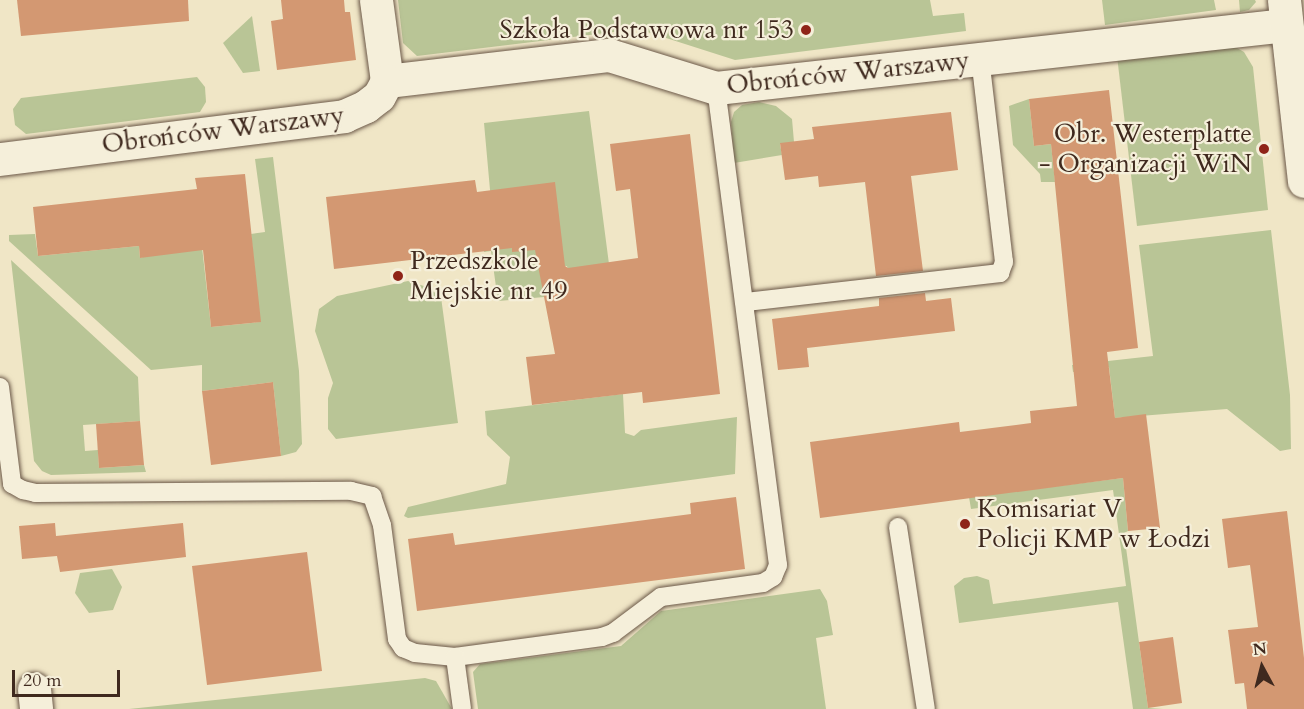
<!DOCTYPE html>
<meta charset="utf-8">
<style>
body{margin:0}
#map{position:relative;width:1304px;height:709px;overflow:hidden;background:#f0e6c6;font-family:Cardo,serif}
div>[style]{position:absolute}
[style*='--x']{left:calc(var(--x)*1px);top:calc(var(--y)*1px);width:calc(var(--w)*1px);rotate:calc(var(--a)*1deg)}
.green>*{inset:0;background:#b9c596}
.building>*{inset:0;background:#d39872}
.roads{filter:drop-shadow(0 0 2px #6b5848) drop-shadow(0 0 2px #6b5848)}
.lane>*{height:18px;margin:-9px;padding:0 9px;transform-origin:9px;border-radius:9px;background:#f5efda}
.street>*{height:33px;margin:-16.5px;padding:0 16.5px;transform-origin:16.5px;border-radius:16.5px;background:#f5efda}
.secondary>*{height:33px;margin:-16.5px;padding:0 16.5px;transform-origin:16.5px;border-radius:16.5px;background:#f5efda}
.dots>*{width:16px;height:16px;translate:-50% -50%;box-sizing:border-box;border:3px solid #f5efda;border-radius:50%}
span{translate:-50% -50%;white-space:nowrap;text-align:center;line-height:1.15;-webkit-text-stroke:4.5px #f5efda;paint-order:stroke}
.poi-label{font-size:26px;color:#3f291e}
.right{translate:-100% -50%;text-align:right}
.left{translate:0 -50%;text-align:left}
.street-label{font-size:26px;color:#3f291e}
.north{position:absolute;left:1232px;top:637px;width:60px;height:60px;-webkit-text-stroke:4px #f5efda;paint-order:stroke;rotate:353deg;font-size:16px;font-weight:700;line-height:24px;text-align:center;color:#3f291e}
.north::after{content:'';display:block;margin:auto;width:21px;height:27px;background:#3f291e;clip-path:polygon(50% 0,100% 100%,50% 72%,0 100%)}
.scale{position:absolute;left:12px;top:670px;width:108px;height:27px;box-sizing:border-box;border:3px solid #3f291e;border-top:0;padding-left:8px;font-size:18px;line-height:21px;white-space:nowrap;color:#3f291e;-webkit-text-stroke:4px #f5efda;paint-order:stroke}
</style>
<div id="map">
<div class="green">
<i style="clip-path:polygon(398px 0,930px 0,933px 16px,964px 13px,966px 31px,735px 60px,638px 29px,417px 56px,403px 43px)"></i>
<i style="clip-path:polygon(1102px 0,1214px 0,1216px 10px,1105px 25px)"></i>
<i style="clip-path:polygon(1239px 0,1255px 0,1256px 2px,1249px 10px,1240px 12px)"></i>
<i style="clip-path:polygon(252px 16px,260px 71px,243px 73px,223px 43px)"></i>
<i style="clip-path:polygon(1230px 44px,1244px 52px,1253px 67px,1268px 210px,1137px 226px,1117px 56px)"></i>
<i style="clip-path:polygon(197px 77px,205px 87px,206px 102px,200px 112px,26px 134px,15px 125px,13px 109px,21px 98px)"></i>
<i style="clip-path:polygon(1029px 99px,1034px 146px,1051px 144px,1055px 182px,1041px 182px,1040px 174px,1013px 145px,1009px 106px)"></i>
<i style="clip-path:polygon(759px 102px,776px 106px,792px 119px,794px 142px,780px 144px,782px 155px,734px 163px,731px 122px,734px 112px,742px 105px)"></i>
<i style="clip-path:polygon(589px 111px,612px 287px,570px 283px,567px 266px,551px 268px,544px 297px,498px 301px,491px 251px,484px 252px,478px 203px,491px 201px,484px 123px)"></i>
<i style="clip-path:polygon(273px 157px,299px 371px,302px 444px,296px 452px,281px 456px,273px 382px,202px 391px,202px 365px,151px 370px,9px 241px,9px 235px,35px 234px,38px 256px,139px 246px,140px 258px,201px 238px,211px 327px,260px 322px,251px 234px,265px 232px,255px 159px)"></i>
<i style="clip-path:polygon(1271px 230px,1290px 395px,1291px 449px,1280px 451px,1227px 409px,1115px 418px,1109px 367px,1073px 372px,1072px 365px,1153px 356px,1139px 245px)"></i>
<i style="clip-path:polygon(11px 260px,138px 377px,140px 421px,83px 425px,85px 451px,98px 450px,99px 468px,144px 465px,146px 472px,51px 475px,42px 471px,34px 461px)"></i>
<i style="clip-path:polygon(408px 281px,427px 287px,441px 297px,458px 423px,336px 439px,328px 429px,328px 398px,333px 383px,315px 331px,319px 309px,337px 296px)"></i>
<i style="clip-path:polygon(623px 394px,625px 433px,634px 436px,641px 430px,737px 417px,735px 474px,408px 518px,404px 516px,408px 507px,506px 484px,510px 457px,487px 435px,485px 411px)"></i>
<i style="clip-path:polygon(1123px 478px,1128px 531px,1124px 533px,1148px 708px,1163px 709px,1133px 709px,1118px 602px,959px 623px,954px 586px,964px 578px,977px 576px,989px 580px,993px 604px,1126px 586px,1113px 490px,971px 509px,969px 497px)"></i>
<i style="clip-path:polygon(112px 569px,122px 587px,113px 610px,89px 613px,75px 593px,80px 573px)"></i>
<i style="clip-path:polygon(820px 589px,827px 601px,833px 635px,816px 638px,826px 709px,478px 709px,473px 672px,480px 664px,621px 646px,661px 611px)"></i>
<i style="clip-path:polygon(425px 678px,436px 681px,452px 709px,129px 709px)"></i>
</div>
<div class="building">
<i style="clip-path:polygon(17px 0,188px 0,189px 21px,21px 36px)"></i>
<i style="clip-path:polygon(281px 0,344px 0,345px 12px,350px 12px,356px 60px,277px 70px,271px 21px,283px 19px)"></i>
<i style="clip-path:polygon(1109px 90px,1138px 348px,1107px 352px,1115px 418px,1146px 414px,1160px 528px,1128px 531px,1123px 478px,820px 518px,810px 442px,959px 422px,960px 432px,1031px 423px,1030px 411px,1077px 406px,1051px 144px,1034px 146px,1029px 99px)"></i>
<i style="clip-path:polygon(951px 112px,958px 170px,911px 176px,923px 271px,876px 276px,865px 182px,819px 187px,818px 176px,785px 180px,780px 143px,814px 139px,812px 127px)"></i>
<i style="clip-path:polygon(690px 134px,720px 394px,643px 403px,642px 392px,532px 405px,526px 357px,555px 354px,535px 250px,512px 252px,512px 248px,334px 269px,326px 197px,475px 180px,477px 192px,555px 182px,565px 266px,568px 268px,638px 258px,630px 189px,616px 191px,610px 144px)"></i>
<i style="clip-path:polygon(245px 174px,261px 322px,211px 327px,203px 250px,140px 258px,139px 246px,38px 256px,33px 207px,197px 189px,195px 178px)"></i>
<i style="clip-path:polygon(925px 293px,926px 301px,951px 298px,955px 331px,807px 348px,809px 367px,778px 370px,772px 319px,879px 306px,879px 298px)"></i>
<i style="clip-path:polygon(273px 382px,281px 456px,211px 465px,202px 391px)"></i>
<i style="clip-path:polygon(140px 421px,144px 465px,99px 468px,96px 424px)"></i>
<i style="clip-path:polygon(736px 497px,745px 569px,417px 611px,408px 539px,453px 533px,455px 545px,691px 514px,690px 503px)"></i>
<i style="clip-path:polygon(1287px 511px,1304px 658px,1304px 709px,1247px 709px,1244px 683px,1235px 684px,1228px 630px,1258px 627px,1250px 565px,1228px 568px,1222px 519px)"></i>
<i style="clip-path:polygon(55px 523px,56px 536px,183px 523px,186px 557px,60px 572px,57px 556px,22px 559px,19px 526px)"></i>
<i style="clip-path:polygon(307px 552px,322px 671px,207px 685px,192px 566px)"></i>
<i style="clip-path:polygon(1173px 637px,1182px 703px,1148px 708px,1139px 642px)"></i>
</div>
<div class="roads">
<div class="lane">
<i style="--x:746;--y:302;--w:256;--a:-6.5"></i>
<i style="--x:1000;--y:273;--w:12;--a:-70"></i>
<i style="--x:1004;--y:262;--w:205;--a:-96.7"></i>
<i style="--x:0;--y:387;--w:98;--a:82.9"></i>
<i style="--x:12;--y:484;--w:13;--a:29"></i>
<i style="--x:23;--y:490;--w:13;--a:13"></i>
<i style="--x:36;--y:493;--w:315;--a:-0.4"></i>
<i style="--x:351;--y:491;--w:22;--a:13"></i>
<i style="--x:372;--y:496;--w:31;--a:71"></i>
<i style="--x:382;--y:525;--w:115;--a:82.5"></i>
<i style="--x:397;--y:639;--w:11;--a:56"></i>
<i style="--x:403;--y:648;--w:13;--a:23"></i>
<i style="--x:415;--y:653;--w:40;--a:5.7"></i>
<i style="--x:455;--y:657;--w:148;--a:-7.7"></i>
<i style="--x:602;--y:637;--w:12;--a:-20"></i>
<i style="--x:613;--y:633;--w:60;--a:-36.9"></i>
<i style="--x:661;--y:597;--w:103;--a:-7.8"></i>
<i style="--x:763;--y:583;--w:12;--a:-31"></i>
<i style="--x:773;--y:577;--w:13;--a:-67"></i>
<i style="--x:778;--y:565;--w:481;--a:-97.4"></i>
<i style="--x:898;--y:527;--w:184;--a:81.3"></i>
<i style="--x:455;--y:657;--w:52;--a:82.3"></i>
</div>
<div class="street">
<i style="--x:376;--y:0;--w:82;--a:82.3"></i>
<i style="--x:387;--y:81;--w:224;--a:-6.7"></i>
<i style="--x:609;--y:55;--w:112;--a:17.1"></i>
<i style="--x:716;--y:88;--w:573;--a:-6.31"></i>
<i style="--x:0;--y:159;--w:347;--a:-7.1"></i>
<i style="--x:344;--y:116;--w:24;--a:-24"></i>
<i style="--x:366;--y:106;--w:16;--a:-38"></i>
<i style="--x:379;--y:96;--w:17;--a:-62"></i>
<i style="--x:34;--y:689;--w:20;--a:84"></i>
</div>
<div class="secondary">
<i style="--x:1284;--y:0;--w:182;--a:83.7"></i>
</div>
</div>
<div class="dots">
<i style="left:806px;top:30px;background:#8f2418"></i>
<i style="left:1264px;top:149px;background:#8f2418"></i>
<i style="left:398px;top:276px;background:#8f2418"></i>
<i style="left:965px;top:524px;background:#8f2418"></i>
</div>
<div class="poi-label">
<span class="right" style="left:794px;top:30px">Szkoła Podstawowa nr 153</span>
<span class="right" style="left:1252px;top:149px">Obr. Westerplatte<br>- Organizacji WiN</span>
<span class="left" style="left:410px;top:276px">Przedszkole<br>Miejskie nr 49</span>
<span class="left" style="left:977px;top:524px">Komisariat V<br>Policji KMP w Łodzi</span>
</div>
<div class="street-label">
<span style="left:848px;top:73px;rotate:-6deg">Obrońców Warszawy</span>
<span style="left:223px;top:130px;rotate:-7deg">Obrońców Warszawy</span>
</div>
<div class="north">N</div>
<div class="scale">20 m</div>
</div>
